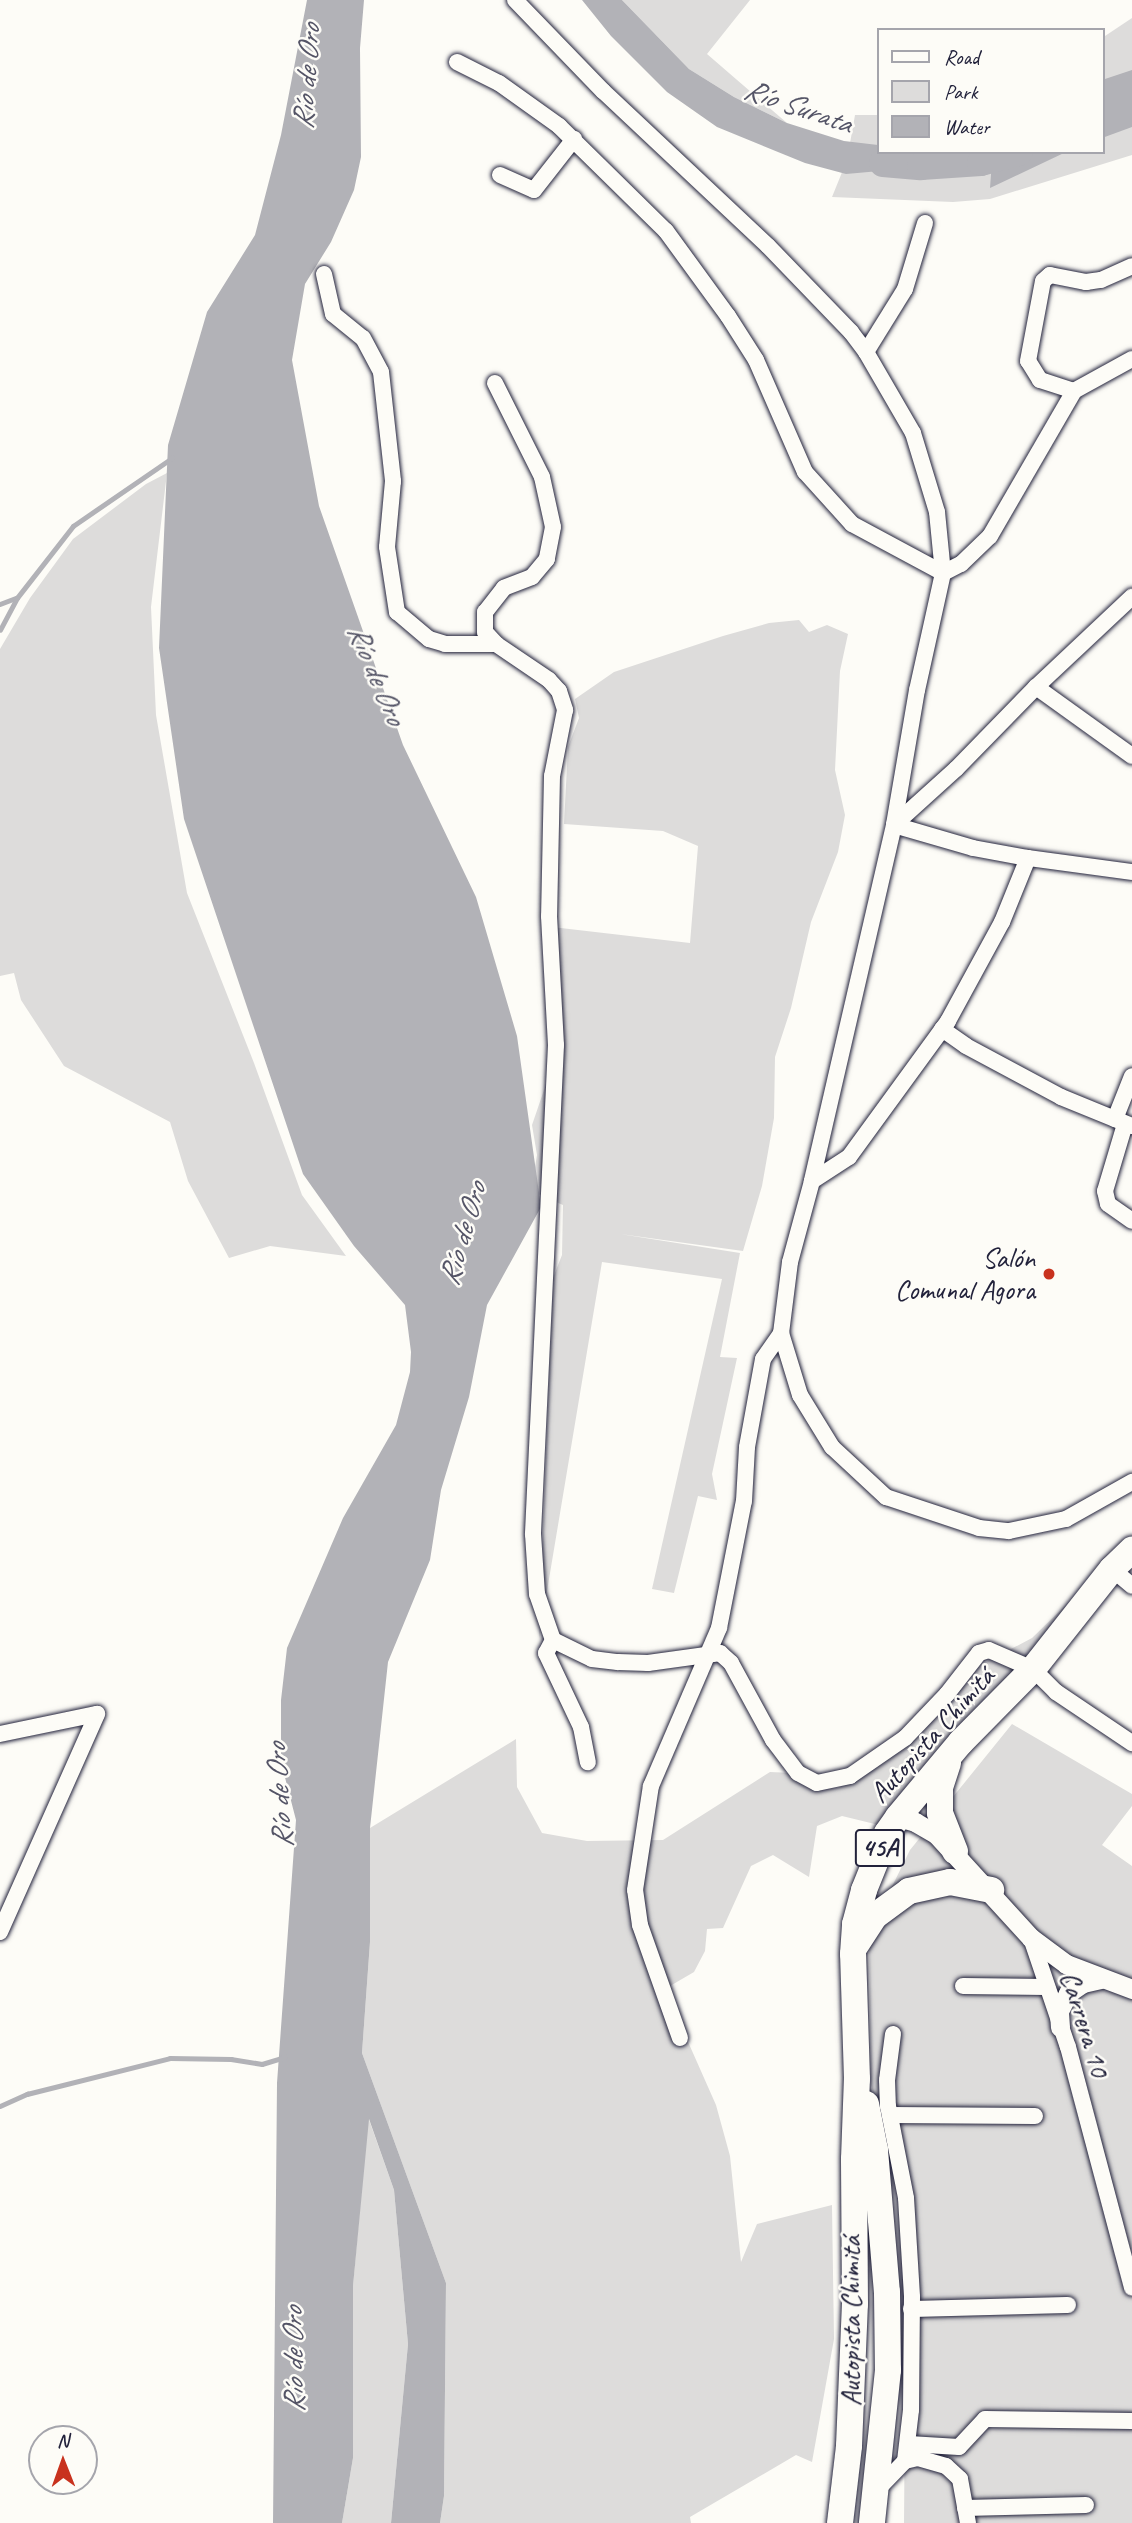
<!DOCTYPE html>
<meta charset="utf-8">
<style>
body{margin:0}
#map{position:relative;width:1132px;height:2523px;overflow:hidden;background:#fdfcf7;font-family:Caveat,sans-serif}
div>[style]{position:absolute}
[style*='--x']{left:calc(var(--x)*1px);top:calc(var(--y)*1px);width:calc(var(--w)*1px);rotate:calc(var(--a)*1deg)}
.green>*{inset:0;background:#dddcdb}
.water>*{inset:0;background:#b2b2b7}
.stream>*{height:4.5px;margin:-2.25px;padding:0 2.25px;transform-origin:2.25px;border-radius:2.25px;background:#b2b2b7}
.river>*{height:28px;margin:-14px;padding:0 14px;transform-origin:14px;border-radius:14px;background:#b2b2b7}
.roads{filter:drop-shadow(0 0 2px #22223b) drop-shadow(0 0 2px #22223b)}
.minor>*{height:16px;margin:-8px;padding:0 8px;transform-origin:8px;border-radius:8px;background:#fdfcf7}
.tertiary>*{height:19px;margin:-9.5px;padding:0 9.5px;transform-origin:9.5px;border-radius:9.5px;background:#fdfcf7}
.trunk>*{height:26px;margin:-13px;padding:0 13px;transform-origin:13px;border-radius:13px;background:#fdfcf7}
.dots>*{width:19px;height:19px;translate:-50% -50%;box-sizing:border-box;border:4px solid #fdfcf7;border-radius:50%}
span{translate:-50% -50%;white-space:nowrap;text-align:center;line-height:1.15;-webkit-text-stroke:5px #fdfcf7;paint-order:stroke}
.shield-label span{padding:2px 5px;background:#fdfcf7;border:2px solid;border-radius:5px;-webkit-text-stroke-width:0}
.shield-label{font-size:26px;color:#22223b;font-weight:700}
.poi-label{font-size:28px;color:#22223b}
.right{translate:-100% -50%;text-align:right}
.street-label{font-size:28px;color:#22223b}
.water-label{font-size:30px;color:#545466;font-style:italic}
.legend{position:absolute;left:877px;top:28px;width:228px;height:126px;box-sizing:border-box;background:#fdfcf7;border:2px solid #a5a5ac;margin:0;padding:9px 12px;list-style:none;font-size:21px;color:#22223b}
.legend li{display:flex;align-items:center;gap:14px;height:35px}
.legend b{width:35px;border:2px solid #a5a5ac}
.north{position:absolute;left:28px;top:2425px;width:70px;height:70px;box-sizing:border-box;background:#fdfcf7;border:2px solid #a5a5ac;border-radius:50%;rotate:359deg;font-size:19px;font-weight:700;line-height:28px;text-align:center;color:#22223b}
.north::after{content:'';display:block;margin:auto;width:24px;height:32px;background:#c8321e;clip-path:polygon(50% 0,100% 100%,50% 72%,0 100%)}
</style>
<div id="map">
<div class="green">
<i style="clip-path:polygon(622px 0,750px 0,707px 54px,787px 123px,734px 97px,689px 69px)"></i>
<i style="clip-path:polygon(1132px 18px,1132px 155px,990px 199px,953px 202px,832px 197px,847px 160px,855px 115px,878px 115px,878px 152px,1102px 152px,1102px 38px)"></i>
<i style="clip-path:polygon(167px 473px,151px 607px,156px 715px,187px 893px,254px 1063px,302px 1195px,346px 1256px,270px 1246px,229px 1258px,188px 1181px,170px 1122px,64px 1066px,21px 1000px,14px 973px,0 976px,0 649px,30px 598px,73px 539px,146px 484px)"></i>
<i style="clip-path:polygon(799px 620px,809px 632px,827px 625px,848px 634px,840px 671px,835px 770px,845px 815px,838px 852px,811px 922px,791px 1008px,775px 1057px,774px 1118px,762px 1186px,743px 1251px,620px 1234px,740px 1253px,720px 1357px,737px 1358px,712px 1474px,717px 1500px,698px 1496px,674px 1593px,652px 1589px,722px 1279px,602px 1262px,539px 1639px,553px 1278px,562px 1255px,563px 1205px,531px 1191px,537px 1155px,532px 1125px,558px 1049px,552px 927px,690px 943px,698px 846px,663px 831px,564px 824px,568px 747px,579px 718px,575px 699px,614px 672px,723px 636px,769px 623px)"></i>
<i style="clip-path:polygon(1104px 1568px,883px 1826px,842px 1816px,817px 1826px,809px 1877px,773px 1855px,751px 1866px,723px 1928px,707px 1929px,705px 1951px,694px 1972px,658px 1993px,689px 2044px,716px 2105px,730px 2156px,741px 2262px,757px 2224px,832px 2205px,834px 2339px,812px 2462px,796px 2455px,690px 2517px,691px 2523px,440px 2523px,444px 2496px,446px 2283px,362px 2053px,370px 1942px,370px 1828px,516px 1739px,517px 1787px,542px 1833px,587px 1841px,663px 1840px,770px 1772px,793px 1773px,818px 1789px,838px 1788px,856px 1778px,941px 1692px,971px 1670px,1032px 1638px)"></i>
<i style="clip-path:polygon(1012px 1724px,1132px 1794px,1132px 1806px,1102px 1845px,1132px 1866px,1132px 2523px,904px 2523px,905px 2400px,900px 2201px,871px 2084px,869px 1933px,910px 1850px)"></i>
<i style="clip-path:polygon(368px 2117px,394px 2190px,408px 2344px,391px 2523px,342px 2523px,353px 2458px,353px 2286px)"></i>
</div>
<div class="water">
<i style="clip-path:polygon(307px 0,364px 0,360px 48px,361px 157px,354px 190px,331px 242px,305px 284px,292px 360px,319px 506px,403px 745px,476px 897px,517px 1036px,541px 1207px,487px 1305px,469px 1397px,441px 1490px,430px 1560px,388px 1662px,370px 1828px,370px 1942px,362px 2053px,446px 2283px,444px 2496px,440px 2523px,391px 2523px,408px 2344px,394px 2190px,369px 2119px,353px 2286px,353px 2458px,342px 2523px,273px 2523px,277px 2083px,296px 1820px,281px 1762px,281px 1700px,287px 1648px,343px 1518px,396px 1425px,410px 1372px,411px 1352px,405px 1305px,354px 1246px,303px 1174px,184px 819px,159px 648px,168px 445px,207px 312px,255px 235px,281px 135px)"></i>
<i style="clip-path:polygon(582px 0,622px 0,689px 69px,734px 97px,787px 123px,844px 141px,878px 145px,878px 152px,930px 152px,992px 161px,994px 152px,1066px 152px,990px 188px,992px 161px,846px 174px,805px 163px,717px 127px,667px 92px,611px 36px)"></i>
<i style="clip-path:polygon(1132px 70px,1132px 127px,1102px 138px,1102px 80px)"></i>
</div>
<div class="stream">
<i style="--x:0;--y:604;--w:17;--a:-21"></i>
<i style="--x:0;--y:630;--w:36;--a:-62"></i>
<i style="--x:17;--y:598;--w:91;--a:-52.1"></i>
<i style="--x:73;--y:526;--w:120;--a:-34.5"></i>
<i style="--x:0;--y:2106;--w:30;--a:-24"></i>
<i style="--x:27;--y:2094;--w:147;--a:-14.1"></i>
<i style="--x:170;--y:2058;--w:61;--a:0.9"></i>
<i style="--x:231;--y:2059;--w:31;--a:9"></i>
<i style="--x:262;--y:2064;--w:24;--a:-17"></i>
</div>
<div class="river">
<i style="--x:883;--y:163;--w:38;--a:5"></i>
<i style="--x:921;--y:166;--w:60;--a:-3.8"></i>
<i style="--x:981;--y:162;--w:39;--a:-15"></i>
</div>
<div class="roads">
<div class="minor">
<i style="--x:515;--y:0;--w:127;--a:46"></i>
<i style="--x:603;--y:91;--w:226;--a:43.2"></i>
<i style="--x:768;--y:246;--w:120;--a:46"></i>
<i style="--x:851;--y:332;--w:25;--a:53"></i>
<i style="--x:866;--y:352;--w:94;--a:59.9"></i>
<i style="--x:913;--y:433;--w:83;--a:73.1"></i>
<i style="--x:937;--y:512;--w:61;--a:84.4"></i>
<i style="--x:943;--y:573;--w:120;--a:102.5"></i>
<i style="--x:917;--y:690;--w:137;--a:99.7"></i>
<i style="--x:894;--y:825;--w:365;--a:103"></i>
<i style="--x:812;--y:1181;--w:84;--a:105.2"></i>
<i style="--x:790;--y:1262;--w:72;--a:97.2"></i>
<i style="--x:781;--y:1333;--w:65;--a:73"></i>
<i style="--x:800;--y:1395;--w:61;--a:58.4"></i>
<i style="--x:832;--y:1447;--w:74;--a:42.8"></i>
<i style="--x:886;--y:1497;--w:98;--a:18.4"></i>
<i style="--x:979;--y:1528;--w:30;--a:6"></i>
<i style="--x:1009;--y:1531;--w:58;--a:-11.9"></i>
<i style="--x:1066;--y:1519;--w:76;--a:-29.3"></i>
<i style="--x:457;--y:62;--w:47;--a:26.6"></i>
<i style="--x:499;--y:83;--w:74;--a:35.6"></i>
<i style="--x:559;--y:126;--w:150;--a:44.5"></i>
<i style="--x:666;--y:231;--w:105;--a:53.9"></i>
<i style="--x:728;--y:316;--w:52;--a:57.5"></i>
<i style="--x:756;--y:360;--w:122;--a:66.4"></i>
<i style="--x:805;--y:472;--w:70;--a:47.9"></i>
<i style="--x:852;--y:524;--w:103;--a:28.3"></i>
<i style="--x:500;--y:175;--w:37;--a:24"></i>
<i style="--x:534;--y:190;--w:65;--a:-51.9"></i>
<i style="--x:324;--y:274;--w:41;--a:77.3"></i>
<i style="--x:333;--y:314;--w:38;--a:39"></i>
<i style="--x:363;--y:338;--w:38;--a:62"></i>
<i style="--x:381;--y:372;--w:110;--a:83.7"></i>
<i style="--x:393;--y:481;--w:66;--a:95.2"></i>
<i style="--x:387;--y:547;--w:66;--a:81.3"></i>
<i style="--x:397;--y:612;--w:42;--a:40.2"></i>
<i style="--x:429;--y:639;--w:17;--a:17"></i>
<i style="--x:445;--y:644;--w:51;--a:0"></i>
<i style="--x:866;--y:352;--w:74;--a:-58.2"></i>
<i style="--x:905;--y:289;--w:69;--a:-73.1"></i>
<i style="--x:495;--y:383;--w:105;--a:63.4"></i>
<i style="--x:542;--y:477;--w:51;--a:77.6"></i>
<i style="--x:553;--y:527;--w:33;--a:101"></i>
<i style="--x:547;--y:559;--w:23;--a:130"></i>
<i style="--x:532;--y:577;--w:30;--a:159"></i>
<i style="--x:504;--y:588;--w:31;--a:128"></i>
<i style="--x:485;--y:612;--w:20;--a:90"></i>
<i style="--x:485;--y:632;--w:16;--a:47"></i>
<i style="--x:496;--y:644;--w:64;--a:34.2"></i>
<i style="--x:549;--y:680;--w:15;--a:48"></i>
<i style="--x:559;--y:691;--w:20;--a:72"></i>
<i style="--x:565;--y:710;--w:67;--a:101.1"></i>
<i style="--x:552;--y:776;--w:140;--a:91.2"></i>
<i style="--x:549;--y:916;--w:129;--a:86.9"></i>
<i style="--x:556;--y:1045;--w:490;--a:92.7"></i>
<i style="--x:533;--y:1534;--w:60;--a:86.2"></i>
<i style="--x:537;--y:1594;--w:49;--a:70.8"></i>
<i style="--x:553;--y:1640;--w:15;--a:118"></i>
<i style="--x:546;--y:1653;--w:82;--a:64.7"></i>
<i style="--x:581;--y:1727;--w:36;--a:79"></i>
<i style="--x:1074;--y:391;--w:36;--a:-162"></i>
<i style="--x:1040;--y:380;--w:22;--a:-122"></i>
<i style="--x:1028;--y:361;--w:81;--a:-79.4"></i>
<i style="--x:1043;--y:281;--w:9;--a:-41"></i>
<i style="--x:1050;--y:275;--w:37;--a:11"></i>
<i style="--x:1086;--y:282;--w:15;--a:-8"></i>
<i style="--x:1101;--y:280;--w:34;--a:-24"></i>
<i style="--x:943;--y:573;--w:20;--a:-27"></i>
<i style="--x:961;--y:564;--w:40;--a:-44"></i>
<i style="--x:990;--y:536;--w:168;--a:-59.9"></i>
<i style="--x:1074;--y:391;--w:66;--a:-28.9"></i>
<i style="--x:1036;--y:687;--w:118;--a:35.7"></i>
<i style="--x:894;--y:825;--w:84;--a:-42.1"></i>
<i style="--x:956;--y:769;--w:115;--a:-45.7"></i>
<i style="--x:1036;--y:687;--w:132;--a:-43.2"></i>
<i style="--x:894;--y:825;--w:82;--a:16.2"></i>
<i style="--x:973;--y:848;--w:56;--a:10.3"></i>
<i style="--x:1028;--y:858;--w:105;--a:7.7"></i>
<i style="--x:942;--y:1029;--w:29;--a:35"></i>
<i style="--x:966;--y:1046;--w:108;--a:28.2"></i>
<i style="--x:1061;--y:1097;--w:77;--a:22.2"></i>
<i style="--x:1115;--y:1119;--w:46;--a:-68.4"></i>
<i style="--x:1125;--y:1124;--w:70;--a:106.6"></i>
<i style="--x:1105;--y:1191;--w:13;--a:77"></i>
<i style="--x:1108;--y:1204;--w:29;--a:35"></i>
<i style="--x:812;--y:1181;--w:44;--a:-33"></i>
<i style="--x:849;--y:1157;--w:168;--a:-53.9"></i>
<i style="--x:948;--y:1021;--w:113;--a:-61.4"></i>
<i style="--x:1002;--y:922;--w:69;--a:-67.9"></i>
<i style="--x:1112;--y:1569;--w:26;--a:40"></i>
<i style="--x:553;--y:1640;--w:43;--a:26"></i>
<i style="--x:592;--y:1659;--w:26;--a:7"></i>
<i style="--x:618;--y:1662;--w:30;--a:2"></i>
<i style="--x:648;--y:1663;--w:73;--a:-7.9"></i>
<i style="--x:720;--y:1653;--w:15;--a:42"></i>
<i style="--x:731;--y:1663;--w:88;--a:61.4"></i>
<i style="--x:773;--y:1740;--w:41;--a:52.9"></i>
<i style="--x:798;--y:1773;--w:21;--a:28"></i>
<i style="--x:817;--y:1783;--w:34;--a:-12"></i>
<i style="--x:850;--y:1776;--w:67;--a:-34.6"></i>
<i style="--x:905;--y:1738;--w:61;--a:-46.3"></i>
<i style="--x:947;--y:1694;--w:52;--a:-52"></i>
<i style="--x:979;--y:1653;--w:10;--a:-17"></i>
<i style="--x:989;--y:1650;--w:48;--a:23.4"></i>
<i style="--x:1033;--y:1669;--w:33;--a:45"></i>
<i style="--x:1056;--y:1692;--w:92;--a:33.9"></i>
<i style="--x:0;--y:1734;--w:99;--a:-11.7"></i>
<i style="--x:0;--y:1932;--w:239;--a:-66"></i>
<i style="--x:1031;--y:1938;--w:115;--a:71.3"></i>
<i style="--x:1068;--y:2047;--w:249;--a:75.1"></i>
<i style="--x:963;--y:1986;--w:83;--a:0.7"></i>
<i style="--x:893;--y:2034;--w:46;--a:97.4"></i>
<i style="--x:887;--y:2080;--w:26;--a:88"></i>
<i style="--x:888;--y:2106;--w:94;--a:78.9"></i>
<i style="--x:906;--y:2198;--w:99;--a:86.5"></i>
<i style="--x:912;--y:2297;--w:113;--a:90.5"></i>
<i style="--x:911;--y:2410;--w:51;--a:96.7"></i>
<i style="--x:680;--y:2038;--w:120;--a:-109.5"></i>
<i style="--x:640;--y:1925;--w:35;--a:-98"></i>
<i style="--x:635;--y:1890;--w:105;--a:-81.3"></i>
<i style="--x:651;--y:1786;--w:172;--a:-66.7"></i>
<i style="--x:719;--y:1628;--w:129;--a:-78.9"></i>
<i style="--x:744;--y:1501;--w:54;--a:-86.8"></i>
<i style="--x:747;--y:1447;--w:89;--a:-79.7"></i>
<i style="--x:763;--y:1359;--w:32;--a:-55"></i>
<i style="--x:890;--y:2115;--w:145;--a:0.4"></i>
<i style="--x:911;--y:2309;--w:157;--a:-1.5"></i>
<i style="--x:909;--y:2444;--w:50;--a:3.4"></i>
<i style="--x:959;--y:2447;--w:38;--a:-47"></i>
<i style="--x:985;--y:2419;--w:147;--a:0.8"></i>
<i style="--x:877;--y:2490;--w:40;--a:-46"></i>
<i style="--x:905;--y:2461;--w:13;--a:-13"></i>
<i style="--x:918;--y:2458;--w:29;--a:16"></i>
<i style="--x:946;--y:2466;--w:19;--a:43"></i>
<i style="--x:960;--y:2479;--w:45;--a:79.7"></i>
<i style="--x:965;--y:2508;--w:121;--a:-1.4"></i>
</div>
<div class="tertiary">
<i style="--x:898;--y:1817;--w:18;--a:16"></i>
<i style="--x:915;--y:1822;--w:24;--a:30"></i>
<i style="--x:936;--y:1834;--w:141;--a:47.6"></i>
<i style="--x:1031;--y:1938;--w:44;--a:36.6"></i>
<i style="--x:1066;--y:1964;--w:71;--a:20.7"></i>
<i style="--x:1060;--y:2027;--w:16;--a:-94"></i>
<i style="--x:1059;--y:2011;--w:20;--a:-63"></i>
<i style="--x:1068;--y:1993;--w:18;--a:-34"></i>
<i style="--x:1083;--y:1983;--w:18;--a:-13"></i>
</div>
<div class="trunk">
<i style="--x:948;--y:1763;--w:25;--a:108"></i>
<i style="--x:940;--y:1787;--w:26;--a:90"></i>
<i style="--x:940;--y:1813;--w:41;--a:68.5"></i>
<i style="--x:856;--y:1945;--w:35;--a:-57"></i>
<i style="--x:875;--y:1916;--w:42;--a:-36.3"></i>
<i style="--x:909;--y:1891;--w:42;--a:-12.4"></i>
<i style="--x:950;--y:1882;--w:42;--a:11"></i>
<i style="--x:866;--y:2104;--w:47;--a:78.9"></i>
<i style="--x:875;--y:2150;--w:143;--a:85.2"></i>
<i style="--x:887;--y:2292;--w:78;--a:89.3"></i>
<i style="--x:888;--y:2370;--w:154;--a:96"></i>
<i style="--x:840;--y:2523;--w:78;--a:-83.3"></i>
<i style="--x:849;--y:2446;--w:142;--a:-87.6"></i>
<i style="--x:855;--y:2304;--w:145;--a:-90.4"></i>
<i style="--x:854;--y:2159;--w:80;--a:-87.9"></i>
<i style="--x:857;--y:2079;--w:125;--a:-91.8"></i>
<i style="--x:853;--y:1954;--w:30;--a:-86"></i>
<i style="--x:855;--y:1924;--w:35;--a:-75"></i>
<i style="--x:864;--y:1890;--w:61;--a:-68"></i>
<i style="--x:887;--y:1833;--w:19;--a:-55"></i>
<i style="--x:898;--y:1817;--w:98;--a:-50"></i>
<i style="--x:961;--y:1742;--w:103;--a:-45.4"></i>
<i style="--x:1033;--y:1669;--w:127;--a:-51.7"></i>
<i style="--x:1112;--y:1569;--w:28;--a:-44"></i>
</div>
</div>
<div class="dots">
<i style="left:1049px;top:1274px;background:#c8321e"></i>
</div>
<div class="shield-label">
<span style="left:880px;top:1848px">45A</span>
</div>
<div class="poi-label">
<span class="right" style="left:1035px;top:1274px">Salón<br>Comunal Agora</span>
</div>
<div class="street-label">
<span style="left:932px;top:1735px;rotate:-48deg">Autopista Chimitá</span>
<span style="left:1085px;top:2024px;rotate:73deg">Carrera 10</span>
<span style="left:851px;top:2321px;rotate:-90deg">Autopista Chimitá</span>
</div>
<div class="water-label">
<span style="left:306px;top:77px;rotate:-86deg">Río de Oro</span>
<span style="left:798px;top:106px;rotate:19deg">Río Surata</span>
<span style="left:377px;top:674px;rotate:67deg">Río de Oro</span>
<span style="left:462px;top:1234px;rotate:-74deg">Río de Oro</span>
<span style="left:279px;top:1796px;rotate:-94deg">Río de Oro</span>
<span style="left:293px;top:2360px;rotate:-91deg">Río de Oro</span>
</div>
<ul class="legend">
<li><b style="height:9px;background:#fdfcf7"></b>Road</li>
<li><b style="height:19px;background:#dddcdb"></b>Park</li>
<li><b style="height:19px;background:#b2b2b7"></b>Water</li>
</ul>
<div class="north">N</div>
</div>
